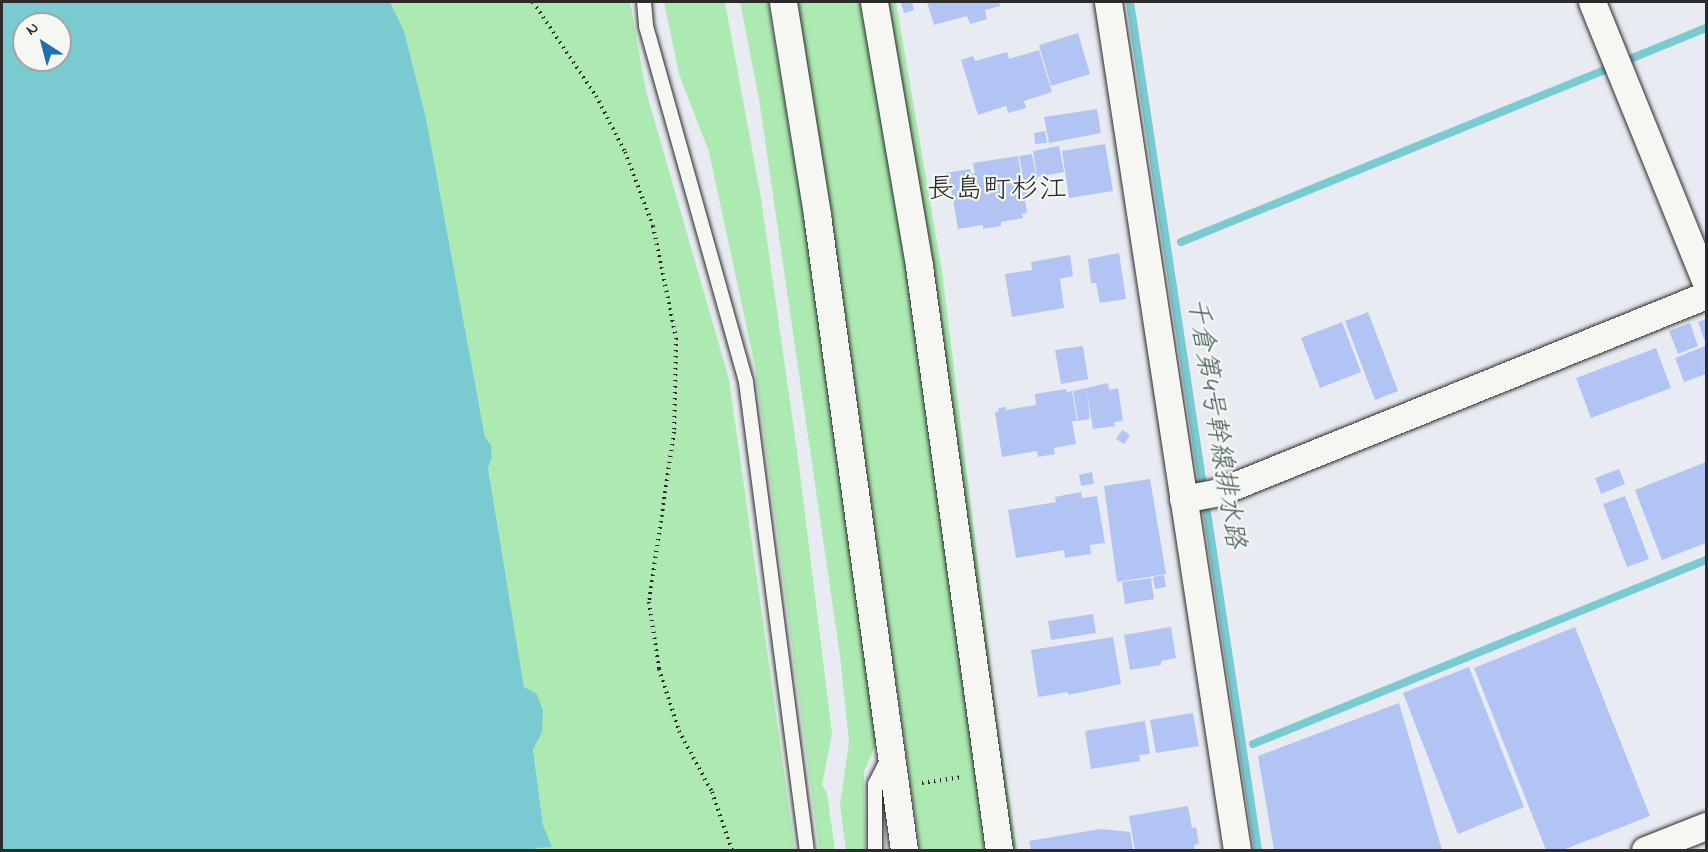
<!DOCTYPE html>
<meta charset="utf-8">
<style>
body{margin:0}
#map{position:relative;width:1708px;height:852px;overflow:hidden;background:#e8ecf2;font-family:"Indie Flower","Klee One",sans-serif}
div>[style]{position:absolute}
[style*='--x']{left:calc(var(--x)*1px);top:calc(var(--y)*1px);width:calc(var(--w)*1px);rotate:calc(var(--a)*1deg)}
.green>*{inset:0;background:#aceab1}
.water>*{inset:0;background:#79cad1}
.stream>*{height:8px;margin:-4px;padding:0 4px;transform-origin:4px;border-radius:4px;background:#79cad1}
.building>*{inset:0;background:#b1c4f3}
.path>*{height:4px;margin-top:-2px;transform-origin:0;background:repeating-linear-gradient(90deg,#2b2b2b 0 1.5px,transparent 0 6px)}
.roads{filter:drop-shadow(0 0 2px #2b2b2b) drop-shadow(0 0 2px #2b2b2b)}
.lane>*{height:14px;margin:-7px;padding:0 7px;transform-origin:7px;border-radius:7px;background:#f6f6f2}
.street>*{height:27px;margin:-13.5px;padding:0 13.5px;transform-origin:13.5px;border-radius:13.5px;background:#f6f6f2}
span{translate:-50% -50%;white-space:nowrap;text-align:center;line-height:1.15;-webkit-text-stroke:4.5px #f6f6f2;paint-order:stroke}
.water-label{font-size:27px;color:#425b5d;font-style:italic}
.quarter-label{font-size:28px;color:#2b2b2b}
.frame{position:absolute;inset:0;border:3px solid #2b2b2b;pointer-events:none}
.north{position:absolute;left:12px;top:12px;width:60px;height:60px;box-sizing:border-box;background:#f6f6f2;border:2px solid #a5a5a2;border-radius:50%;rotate:324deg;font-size:16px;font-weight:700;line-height:24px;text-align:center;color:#2b2b2b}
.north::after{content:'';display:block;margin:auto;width:21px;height:27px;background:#1f6fb2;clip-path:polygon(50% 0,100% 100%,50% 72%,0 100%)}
</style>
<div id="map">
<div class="green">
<i style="clip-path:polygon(390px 2px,630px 2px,646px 91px,729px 379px,795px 850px,535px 850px,536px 848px,551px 846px,543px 825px,533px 750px,542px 732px,537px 695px,524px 687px,488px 468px,492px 458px,491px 445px,485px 437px,426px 118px,404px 31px)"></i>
<i style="clip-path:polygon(664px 2px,725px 2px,761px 198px,799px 465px,832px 734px,822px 785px,827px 793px,835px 850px,819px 850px,755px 366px,709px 152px,679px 74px)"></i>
<i style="clip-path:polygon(740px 2px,768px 2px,804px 218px,878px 739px,864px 772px,865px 850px,846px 850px,840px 805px,849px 742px,840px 656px,759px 99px)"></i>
<i style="clip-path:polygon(794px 2px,865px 2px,908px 262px,991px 850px,920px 850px,828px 214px)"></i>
<i style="clip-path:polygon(881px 2px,896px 2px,942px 271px,998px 725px,1017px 850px,1008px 850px)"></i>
</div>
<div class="water">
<i style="clip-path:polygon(evenodd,2px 2px,390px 2px,404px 31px,426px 118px,485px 437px,491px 445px,492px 458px,488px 468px,524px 687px,537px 694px,543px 711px,542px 732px,533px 750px,543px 825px,552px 847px,536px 848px,535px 850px,2px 850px,2px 2px,24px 24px,60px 24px,60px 60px,24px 60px,24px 24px)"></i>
</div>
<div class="stream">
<i style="--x:1130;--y:2;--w:858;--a:81.42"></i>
<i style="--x:1630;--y:59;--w:82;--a:-22.2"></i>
<i style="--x:1181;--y:242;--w:462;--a:-22.1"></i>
<i style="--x:1253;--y:744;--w:489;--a:-22.1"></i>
</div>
<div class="building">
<i style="clip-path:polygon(901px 2px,912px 2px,914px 10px,904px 13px)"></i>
<i style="clip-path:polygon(927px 2px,999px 2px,1000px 6px,985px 10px,987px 19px,970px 24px,967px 16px,934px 25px)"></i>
<i style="clip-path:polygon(1078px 33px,1090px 74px,1051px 86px,1039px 45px)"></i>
<i style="clip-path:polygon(1039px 50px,1052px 92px,1024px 101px,1026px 108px,1008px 113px,1006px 106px,978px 115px,961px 60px,973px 56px,975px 61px,1007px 52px,1009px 59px)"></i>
<i style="clip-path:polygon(1097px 109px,1101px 133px,1049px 143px,1044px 117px)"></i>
<i style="clip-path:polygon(1045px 131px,1047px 143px,1035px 144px,1034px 133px)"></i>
<i style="clip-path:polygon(1105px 144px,1113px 191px,1069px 198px,1062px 151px)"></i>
<i style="clip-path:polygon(1059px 146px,1064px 172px,1037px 177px,1033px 151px)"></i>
<i style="clip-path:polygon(1032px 154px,1037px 180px,1024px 182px,1019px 156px)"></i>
<i style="clip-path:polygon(1018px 156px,1022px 183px,1020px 184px,1027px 183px,1030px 198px,1025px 198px,1027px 213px,1022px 214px,1023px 218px,1001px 222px,1001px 226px,983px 229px,983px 225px,958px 229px,951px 187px,949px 188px,946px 173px,970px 169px,971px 174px,975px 173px,973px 163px)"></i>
<i style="clip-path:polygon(1119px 253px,1126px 299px,1100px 303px,1096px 283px,1091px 283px,1088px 259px)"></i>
<i style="clip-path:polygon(1070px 255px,1073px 276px,1060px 279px,1064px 308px,1012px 317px,1005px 274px,1032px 270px,1031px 262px)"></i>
<i style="clip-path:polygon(1368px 312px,1398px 391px,1375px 400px,1345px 321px)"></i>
<i style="clip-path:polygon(1706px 319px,1706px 344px,1698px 322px)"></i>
<i style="clip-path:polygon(1342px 322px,1361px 372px,1320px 388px,1301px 338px)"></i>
<i style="clip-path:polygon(1690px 323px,1698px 346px,1678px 354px,1669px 331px)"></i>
<i style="clip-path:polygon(1083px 346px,1088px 379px,1061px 384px,1055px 350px)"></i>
<i style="clip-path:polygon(1705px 346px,1706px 373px,1702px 363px,1706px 374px,1684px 382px,1675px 358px)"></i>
<i style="clip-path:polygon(1656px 348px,1671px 388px,1591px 418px,1576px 378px)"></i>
<i style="clip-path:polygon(1108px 383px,1109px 390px,1118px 388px,1123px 421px,1114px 422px,1115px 426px,1093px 429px,1087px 393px,1090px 419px,1078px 421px,1073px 391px)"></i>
<i style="clip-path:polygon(1066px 389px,1067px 392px,1072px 391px,1077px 421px,1072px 421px,1076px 444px,1054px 448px,1055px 454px,1038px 457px,1037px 451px,1002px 457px,995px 412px,999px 411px,998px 408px,1006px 407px,1006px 410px,1036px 405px,1035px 394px)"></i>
<i style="clip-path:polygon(1122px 430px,1130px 435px,1124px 444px,1116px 439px)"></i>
<i style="clip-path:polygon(1706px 462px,1706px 543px,1662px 560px,1635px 490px)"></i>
<i style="clip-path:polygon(1619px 469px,1625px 484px,1601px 494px,1595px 478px)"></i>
<i style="clip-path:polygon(1092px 472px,1094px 484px,1081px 486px,1079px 475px)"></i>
<i style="clip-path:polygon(1150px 479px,1166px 574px,1117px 582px,1104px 486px)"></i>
<i style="clip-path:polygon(1081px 492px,1082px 498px,1097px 496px,1105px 543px,1090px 545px,1091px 554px,1065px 558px,1064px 550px,1016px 558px,1008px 510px,1056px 502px,1055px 497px)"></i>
<i style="clip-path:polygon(1625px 496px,1649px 559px,1627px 567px,1603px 504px)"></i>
<i style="clip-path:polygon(1164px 575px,1166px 587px,1155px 589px,1153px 577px)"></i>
<i style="clip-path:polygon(1151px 578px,1154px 599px,1125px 604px,1122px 582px)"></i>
<i style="clip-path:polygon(1093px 614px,1096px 633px,1051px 640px,1048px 621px)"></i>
<i style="clip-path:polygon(1171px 627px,1176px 658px,1161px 661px,1161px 665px,1130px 670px,1124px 635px)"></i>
<i style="clip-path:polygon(1575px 627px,1650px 816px,1563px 850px,1546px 850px,1474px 668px)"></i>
<i style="clip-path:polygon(1113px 637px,1121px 684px,1068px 695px,1068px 692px,1038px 697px,1031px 650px)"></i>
<i style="clip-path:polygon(1469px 667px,1524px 807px,1458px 834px,1403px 693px)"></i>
<i style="clip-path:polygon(1399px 703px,1442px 850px,1274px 850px,1258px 756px)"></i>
<i style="clip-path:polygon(1193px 713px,1199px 746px,1156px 753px,1150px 720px)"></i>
<i style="clip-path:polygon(1145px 721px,1150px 754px,1139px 755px,1140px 761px,1091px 769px,1085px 731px)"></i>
<i style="clip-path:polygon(1188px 806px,1192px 828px,1196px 827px,1199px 844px,1194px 845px,1195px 850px,1135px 850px,1129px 816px)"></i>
<i style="clip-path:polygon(1100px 829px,1130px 832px,1133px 850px,1031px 850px,1029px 841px)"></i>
</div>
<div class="path">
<i style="--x:533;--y:2;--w:113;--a:56.2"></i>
<i style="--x:596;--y:96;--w:63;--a:62.6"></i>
<i style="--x:625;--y:152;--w:79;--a:69.3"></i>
<i style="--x:653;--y:226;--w:114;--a:78.4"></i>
<i style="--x:676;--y:338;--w:94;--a:91.2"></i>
<i style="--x:674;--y:432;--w:172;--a:98.4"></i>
<i style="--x:649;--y:602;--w:68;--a:81.5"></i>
<i style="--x:659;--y:669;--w:65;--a:72.1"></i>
<i style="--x:679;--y:731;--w:69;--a:61.6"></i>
<i style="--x:712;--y:792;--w:61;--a:71"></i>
<i style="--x:922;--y:783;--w:41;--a:-8.3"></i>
</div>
<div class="roads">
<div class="lane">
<i style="--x:644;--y:2;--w:24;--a:85"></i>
<i style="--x:646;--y:26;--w:370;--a:74.3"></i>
<i style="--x:746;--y:382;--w:472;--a:82.6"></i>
<i style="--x:875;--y:850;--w:66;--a:-90"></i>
<i style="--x:875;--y:784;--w:27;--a:-63"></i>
</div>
<div class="street">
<i style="--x:783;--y:2;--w:216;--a:80.9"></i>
<i style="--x:817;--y:215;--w:641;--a:82.2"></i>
<i style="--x:874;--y:2;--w:268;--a:80.3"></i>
<i style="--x:919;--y:266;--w:589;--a:82.2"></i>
<i style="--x:1108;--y:2;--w:858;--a:81.35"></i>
<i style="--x:1592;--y:2;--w:303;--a:67.9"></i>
<i style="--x:1183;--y:499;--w:37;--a:-11"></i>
<i style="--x:1219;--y:492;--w:525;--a:-22.02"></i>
<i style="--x:1645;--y:850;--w:66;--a:-21.5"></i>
</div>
</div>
<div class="water-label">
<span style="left:1215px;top:423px;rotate:81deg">千倉第4号幹線排水路</span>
</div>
<div class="quarter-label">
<span style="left:997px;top:191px">長島町杉江</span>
</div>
<div class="frame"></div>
<div class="north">N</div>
</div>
